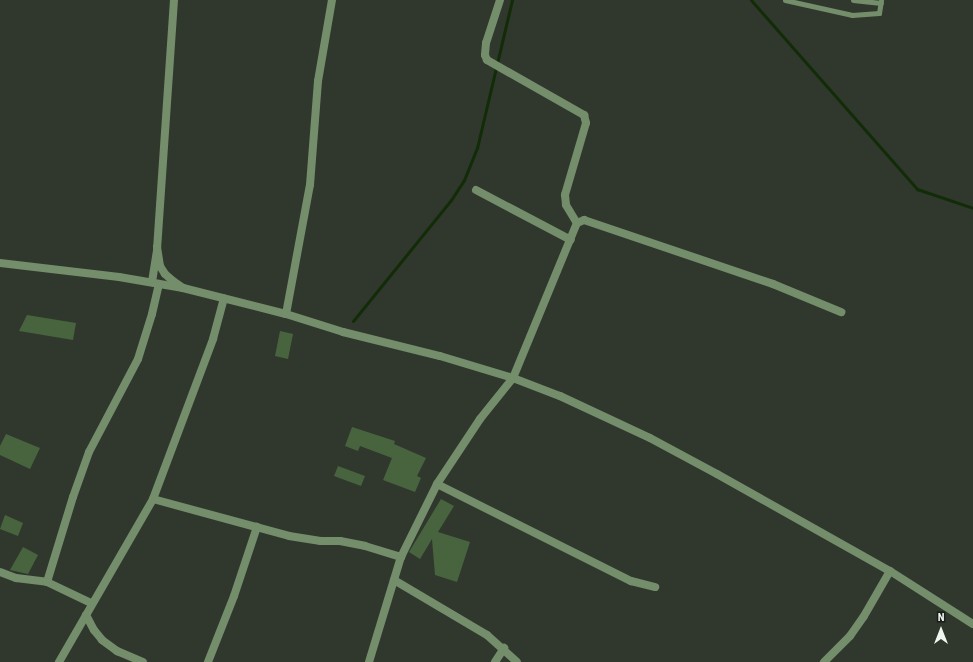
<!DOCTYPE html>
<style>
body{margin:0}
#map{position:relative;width:973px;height:662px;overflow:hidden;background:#30382d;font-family:"Roboto Condensed",sans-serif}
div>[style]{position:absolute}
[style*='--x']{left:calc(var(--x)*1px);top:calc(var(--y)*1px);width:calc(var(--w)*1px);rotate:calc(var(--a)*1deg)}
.stream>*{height:3px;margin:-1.5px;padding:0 1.5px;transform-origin:1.5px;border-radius:1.5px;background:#122c07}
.building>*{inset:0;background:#48643e}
.service>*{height:5px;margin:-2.5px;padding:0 2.5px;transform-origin:2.5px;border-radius:2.5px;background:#748e6c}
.minor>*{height:8px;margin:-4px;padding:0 4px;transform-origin:4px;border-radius:4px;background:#748e6c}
.tertiary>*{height:8px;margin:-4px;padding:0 4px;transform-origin:4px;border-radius:4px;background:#748e6c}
span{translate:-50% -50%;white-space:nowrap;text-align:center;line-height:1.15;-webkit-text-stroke:3px #1a1e19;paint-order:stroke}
.north{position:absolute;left:921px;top:610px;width:40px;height:40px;-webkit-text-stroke:3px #1a1e19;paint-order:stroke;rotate:0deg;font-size:11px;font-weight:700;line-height:16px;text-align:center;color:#f1f7f0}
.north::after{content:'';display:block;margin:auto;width:14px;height:18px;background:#f1f7f0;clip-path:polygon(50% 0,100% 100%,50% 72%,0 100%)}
</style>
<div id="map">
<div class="stream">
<i style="--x:751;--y:0;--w:252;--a:48.7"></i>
<i style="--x:917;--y:189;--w:59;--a:18.7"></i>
<i style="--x:353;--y:321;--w:156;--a:-51"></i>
<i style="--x:451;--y:200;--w:24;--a:-57"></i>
<i style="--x:464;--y:180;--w:35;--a:-68"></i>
<i style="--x:477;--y:148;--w:152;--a:-76.7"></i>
</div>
<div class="building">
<i style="clip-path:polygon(27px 315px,76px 323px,73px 340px,19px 331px)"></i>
<i style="clip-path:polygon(280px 331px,293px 334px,288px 359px,275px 356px)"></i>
<i style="clip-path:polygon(352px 427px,395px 441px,394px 444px,426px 458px,417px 476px,421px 478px,415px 492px,383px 480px,392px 458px,360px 446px,358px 451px,345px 446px)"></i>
<i style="clip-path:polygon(6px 434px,40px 448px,30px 469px,0 455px,0 446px)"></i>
<i style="clip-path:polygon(338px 466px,365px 476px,361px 486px,334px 476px)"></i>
<i style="clip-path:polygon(441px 499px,454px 506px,438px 532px,470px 542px,457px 582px,435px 575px,432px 539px,420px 559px,409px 552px)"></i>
<i style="clip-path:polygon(5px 515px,23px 523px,18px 536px,0 529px)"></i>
<i style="clip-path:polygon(23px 547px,38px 555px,28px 574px,10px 570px)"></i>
</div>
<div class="service">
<i style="--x:785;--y:0;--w:69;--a:12.6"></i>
<i style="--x:852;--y:15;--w:27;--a:-4"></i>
<i style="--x:879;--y:13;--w:13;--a:-81"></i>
<i style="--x:853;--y:0;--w:28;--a:6"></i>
</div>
<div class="minor">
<i style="--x:500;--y:0;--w:45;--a:108"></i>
<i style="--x:486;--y:43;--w:12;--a:95"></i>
<i style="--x:485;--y:55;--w:5;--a:68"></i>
<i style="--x:487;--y:60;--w:112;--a:29.6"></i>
<i style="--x:584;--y:115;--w:8;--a:76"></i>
<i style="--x:586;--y:123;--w:75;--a:106.3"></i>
<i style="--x:565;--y:195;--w:10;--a:84"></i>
<i style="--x:566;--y:205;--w:21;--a:59"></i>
<i style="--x:476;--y:190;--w:107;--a:27.8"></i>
<i style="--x:0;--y:263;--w:120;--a:6.7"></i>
<i style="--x:119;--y:277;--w:65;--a:9.8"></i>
<i style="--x:152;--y:282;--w:31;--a:-81"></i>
<i style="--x:286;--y:314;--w:131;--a:-79.5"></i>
<i style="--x:310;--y:185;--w:104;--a:-85.6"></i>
<i style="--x:318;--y:81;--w:82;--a:-80.2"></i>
<i style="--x:437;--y:484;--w:217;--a:26.6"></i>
<i style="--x:631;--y:581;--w:25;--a:14"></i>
<i style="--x:153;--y:499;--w:141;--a:15.2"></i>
<i style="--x:289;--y:536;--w:32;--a:9"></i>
<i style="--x:321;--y:541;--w:19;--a:0"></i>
<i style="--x:340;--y:541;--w:25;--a:11"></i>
<i style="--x:365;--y:546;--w:38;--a:17"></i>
<i style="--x:0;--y:572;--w:17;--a:21"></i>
<i style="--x:16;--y:578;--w:31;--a:7"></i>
<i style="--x:47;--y:582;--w:49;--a:25.5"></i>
<i style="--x:394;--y:580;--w:108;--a:30.6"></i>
<i style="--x:487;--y:635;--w:40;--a:42"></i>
<i style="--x:47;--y:582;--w:89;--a:-73"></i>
<i style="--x:73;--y:497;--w:48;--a:-70.4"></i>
<i style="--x:89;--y:452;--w:105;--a:-62.2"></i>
<i style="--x:138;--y:359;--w:47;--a:-72.7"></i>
<i style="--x:152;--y:314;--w:31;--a:-77"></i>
<i style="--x:86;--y:615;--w:17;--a:62"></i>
<i style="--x:94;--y:630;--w:13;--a:51"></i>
<i style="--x:102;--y:640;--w:19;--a:36"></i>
<i style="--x:117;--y:651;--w:28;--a:23"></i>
<i style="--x:59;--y:662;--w:188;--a:-60"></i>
<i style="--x:153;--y:499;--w:171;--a:-69.4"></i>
<i style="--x:213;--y:339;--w:42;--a:-75"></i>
<i style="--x:208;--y:662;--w:71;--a:-68.5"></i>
<i style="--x:234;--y:596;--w:73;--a:-71.6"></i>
<i style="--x:369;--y:662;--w:110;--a:-73.1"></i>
<i style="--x:401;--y:557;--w:81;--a:-63.7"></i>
<i style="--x:437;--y:484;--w:78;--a:-56.5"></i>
<i style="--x:480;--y:419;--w:53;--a:-51.2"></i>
<i style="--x:513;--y:378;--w:168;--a:-67.6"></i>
<i style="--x:577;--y:223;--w:8;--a:-23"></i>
<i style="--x:584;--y:220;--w:200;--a:18.7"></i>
<i style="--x:773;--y:284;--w:74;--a:22.4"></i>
<i style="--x:495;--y:662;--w:17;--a:-57"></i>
<i style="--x:824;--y:662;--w:37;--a:-45"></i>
<i style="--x:850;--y:636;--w:24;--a:-55"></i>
<i style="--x:864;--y:616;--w:52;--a:-60"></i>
</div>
<div class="tertiary">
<i style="--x:174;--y:0;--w:248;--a:93.9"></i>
<i style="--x:157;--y:247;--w:19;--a:81"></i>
<i style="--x:160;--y:266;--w:9;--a:58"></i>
<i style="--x:165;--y:274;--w:11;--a:41"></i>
<i style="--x:173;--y:281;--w:12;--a:35"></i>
<i style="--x:183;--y:288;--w:106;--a:14.2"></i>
<i style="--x:286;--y:314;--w:60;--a:17.5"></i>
<i style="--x:343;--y:332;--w:100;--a:13.9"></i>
<i style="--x:440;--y:356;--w:76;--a:16.8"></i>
<i style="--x:513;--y:378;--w:50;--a:21"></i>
<i style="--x:560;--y:396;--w:99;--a:25"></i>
<i style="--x:650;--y:438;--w:76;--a:28.2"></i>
<i style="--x:717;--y:474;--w:198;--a:29.3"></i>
<i style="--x:890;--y:571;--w:98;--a:32.6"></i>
</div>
<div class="north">N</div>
</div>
